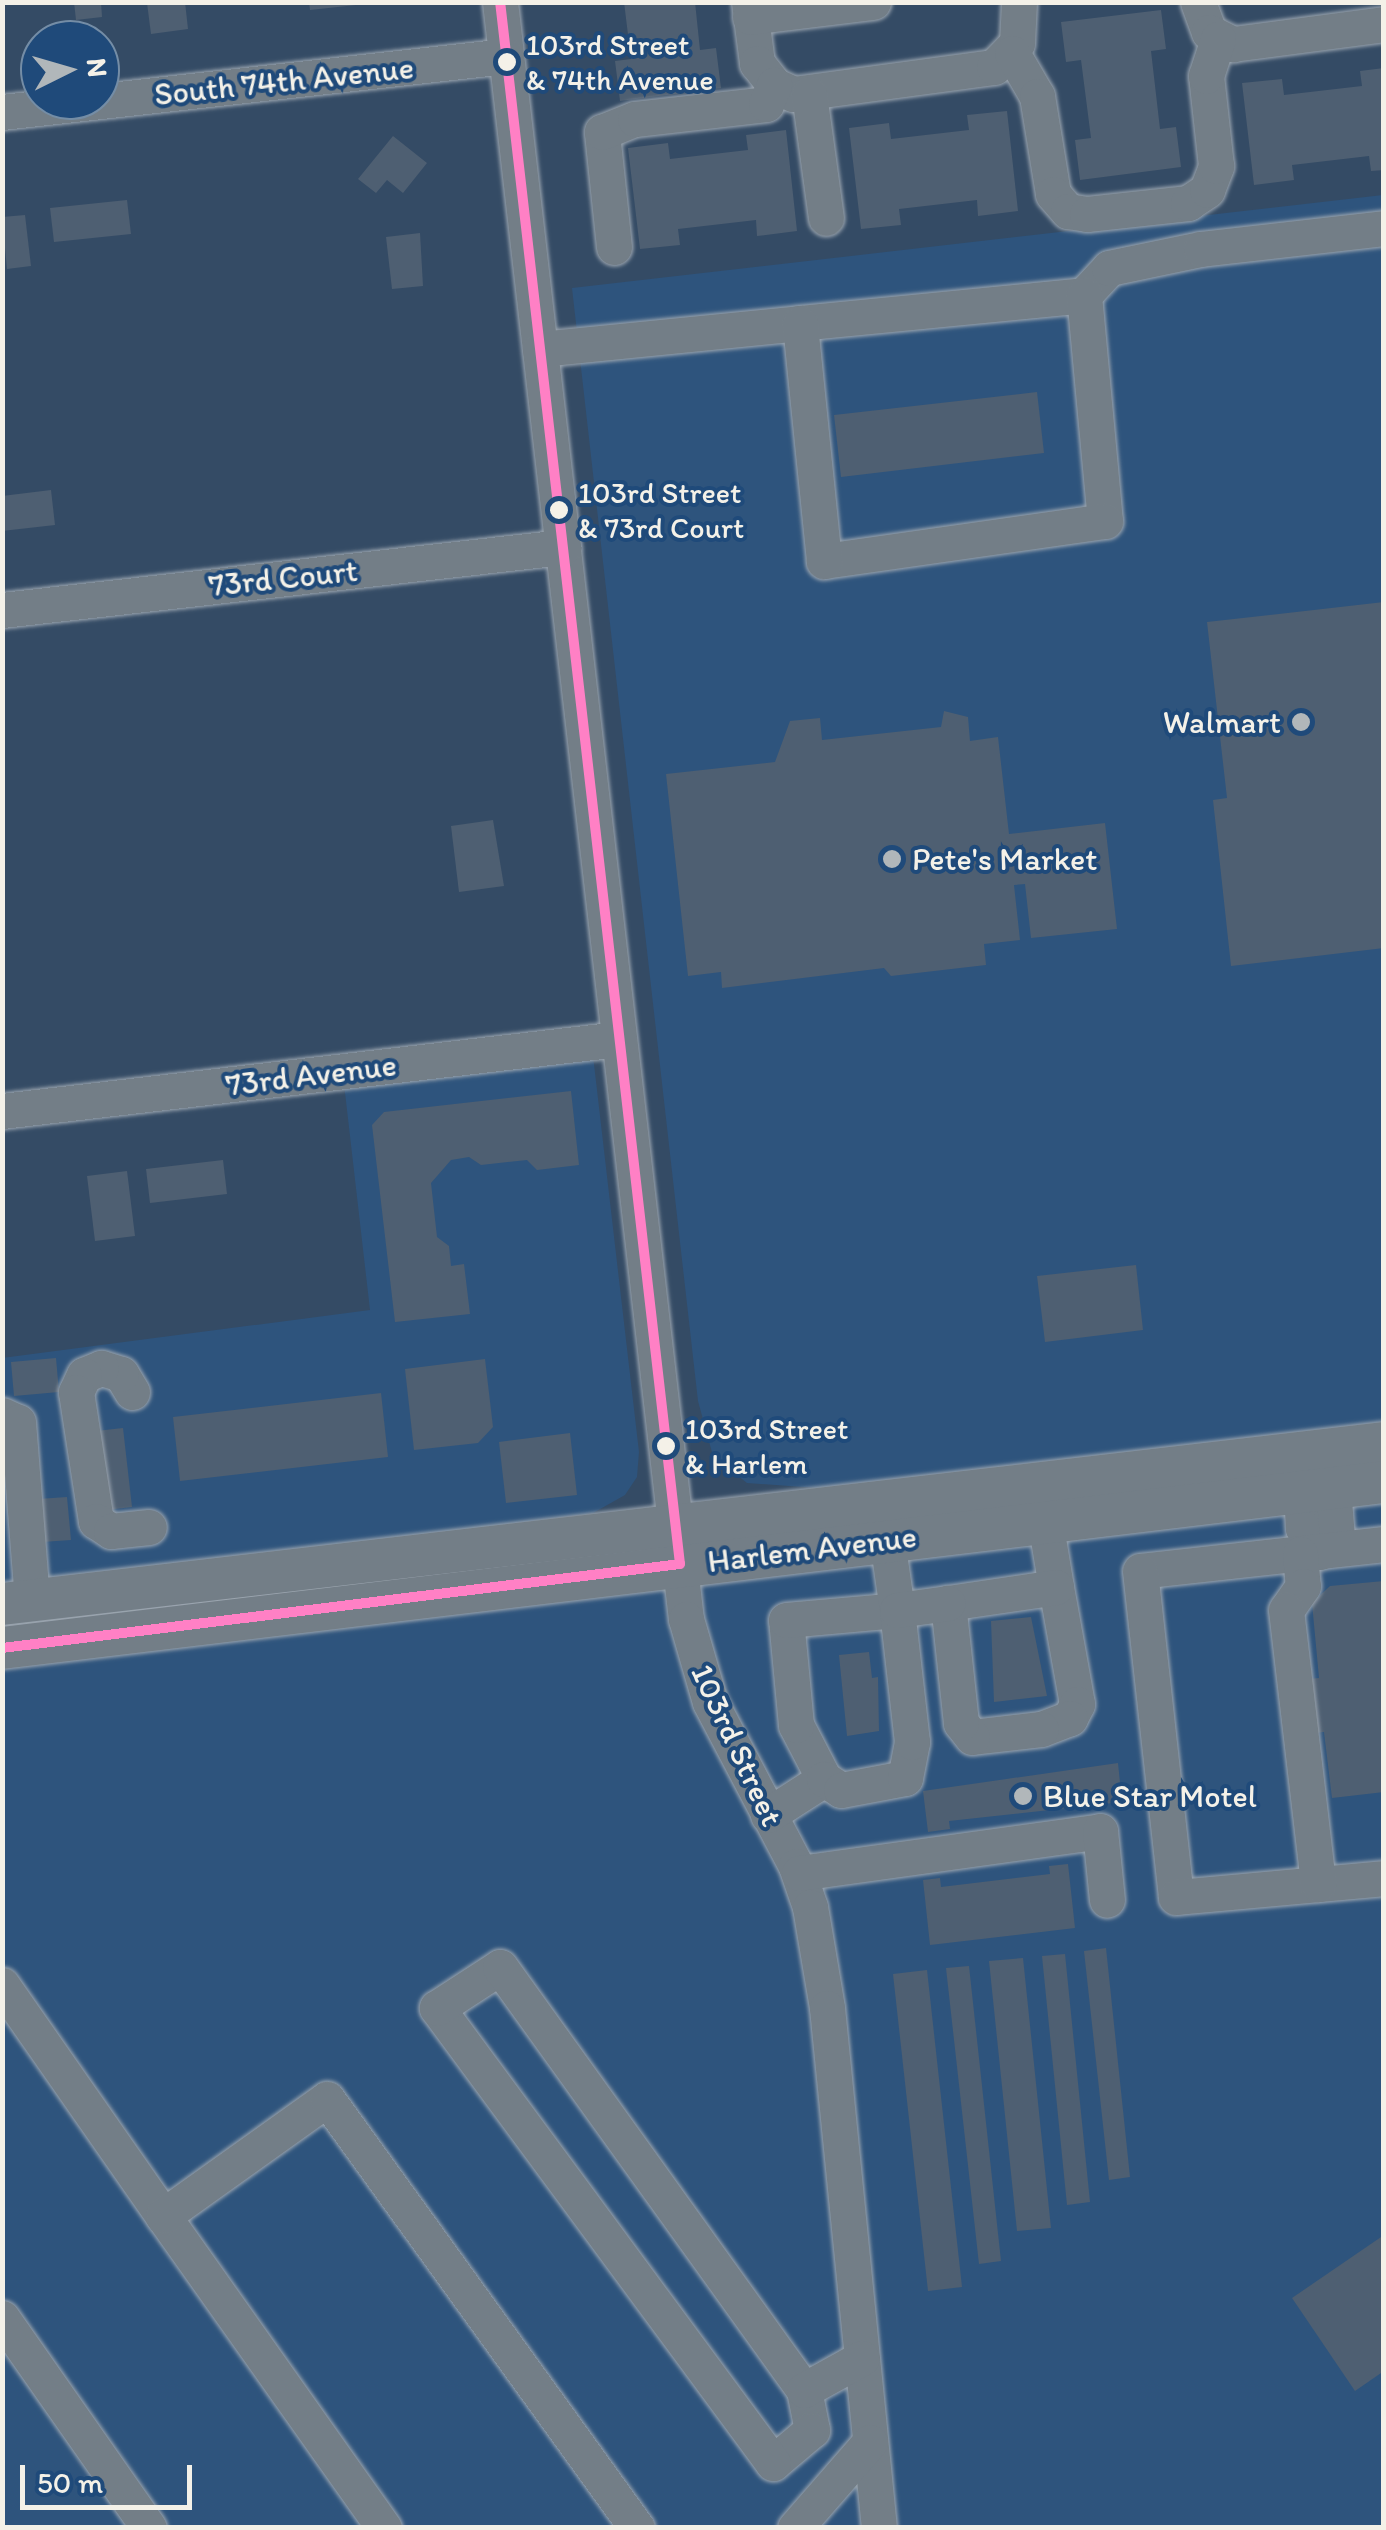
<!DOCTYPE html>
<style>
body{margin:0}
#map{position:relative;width:1386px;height:2530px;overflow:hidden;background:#344b65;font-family:Itim,sans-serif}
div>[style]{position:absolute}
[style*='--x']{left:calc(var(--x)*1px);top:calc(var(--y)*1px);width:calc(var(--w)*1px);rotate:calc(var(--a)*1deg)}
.built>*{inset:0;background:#2e547d}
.building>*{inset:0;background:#4e5f72}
.roads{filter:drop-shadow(0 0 2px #9ba5af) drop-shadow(0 0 2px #9ba5af)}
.minor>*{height:35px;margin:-17.5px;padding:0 17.5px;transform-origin:17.5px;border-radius:17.5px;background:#737e87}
.major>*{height:42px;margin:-21px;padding:0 21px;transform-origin:21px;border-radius:21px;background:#737e87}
.bus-1>*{height:10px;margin:-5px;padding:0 5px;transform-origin:5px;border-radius:5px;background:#ff80c5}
.dots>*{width:28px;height:28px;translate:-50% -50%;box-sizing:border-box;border:5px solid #1f4a7a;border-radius:50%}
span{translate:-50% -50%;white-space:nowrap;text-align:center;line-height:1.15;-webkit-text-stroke:8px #1f4a7a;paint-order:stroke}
.bus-label{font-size:30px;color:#f4f1e8}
.left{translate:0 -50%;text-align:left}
.street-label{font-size:32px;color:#f4f1e8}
.poi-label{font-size:32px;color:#f4f1e8}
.right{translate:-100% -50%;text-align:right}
.frame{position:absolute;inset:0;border:5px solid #f4f1e8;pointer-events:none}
.north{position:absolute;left:20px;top:20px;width:100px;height:100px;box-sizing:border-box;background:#1f4a7a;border:2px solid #748da6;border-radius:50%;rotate:85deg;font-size:28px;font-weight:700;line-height:40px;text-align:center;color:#f4f1e8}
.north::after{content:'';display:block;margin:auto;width:35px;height:45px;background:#b1b7ba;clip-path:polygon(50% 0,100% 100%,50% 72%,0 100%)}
.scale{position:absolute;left:20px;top:2465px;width:172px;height:45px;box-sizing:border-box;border:5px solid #f4f1e8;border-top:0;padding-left:12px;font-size:30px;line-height:35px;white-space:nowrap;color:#f4f1e8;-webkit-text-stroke:8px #1f4a7a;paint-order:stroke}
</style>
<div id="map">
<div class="built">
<i style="clip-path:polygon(1383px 195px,1383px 1422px,818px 1488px,747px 1483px,713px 1456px,698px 1401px,572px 288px)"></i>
<i style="clip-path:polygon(592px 1047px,639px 1452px,637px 1477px,625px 1495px,593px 1513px,3px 1589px,2px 1358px,370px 1310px,343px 1075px)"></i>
<i style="clip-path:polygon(1383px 1494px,1383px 2527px,3px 2527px,2px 1658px)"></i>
</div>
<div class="building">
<i style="clip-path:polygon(74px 2px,101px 2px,102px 17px,76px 20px)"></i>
<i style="clip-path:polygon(185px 2px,188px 29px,151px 34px,147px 3px)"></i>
<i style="clip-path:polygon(309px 2px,356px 2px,356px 5px,310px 10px)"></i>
<i style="clip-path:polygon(624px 2px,695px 2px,700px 50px,716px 48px,721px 88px,620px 101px,615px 61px,631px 59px)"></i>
<i style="clip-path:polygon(1161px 10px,1166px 49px,1151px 51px,1160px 129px,1176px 127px,1181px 167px,1080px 180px,1075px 140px,1091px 138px,1081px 60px,1066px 62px,1061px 22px)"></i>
<i style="clip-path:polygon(1384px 68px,1384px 170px,1371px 171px,1369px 156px,1292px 165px,1294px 180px,1254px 185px,1242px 83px,1282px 79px,1284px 95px,1362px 86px,1360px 71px)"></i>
<i style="clip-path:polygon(1007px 111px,1018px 211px,978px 216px,977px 200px,899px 209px,901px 225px,861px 229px,849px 128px,889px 123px,891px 139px,969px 130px,967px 115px)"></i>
<i style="clip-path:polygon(786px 130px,797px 231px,757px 236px,756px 220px,678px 229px,680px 245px,640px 249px,628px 148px,668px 143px,670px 159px,748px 150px,746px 135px)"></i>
<i style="clip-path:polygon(393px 136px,427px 163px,403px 193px,387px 180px,376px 193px,358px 179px)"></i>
<i style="clip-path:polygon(127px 200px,131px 234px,54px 242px,50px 208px)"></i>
<i style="clip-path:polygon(25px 215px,31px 266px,7px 269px,2px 217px)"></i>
<i style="clip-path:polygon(420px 233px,423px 286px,392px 289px,386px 237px)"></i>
<i style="clip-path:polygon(1037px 392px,1044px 453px,841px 477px,834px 415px)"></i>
<i style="clip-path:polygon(51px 490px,55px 525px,2px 531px,2px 496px)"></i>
<i style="clip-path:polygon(1384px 602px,1384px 948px,1231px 966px,1213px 800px,1227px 798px,1207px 622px)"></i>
<i style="clip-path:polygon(944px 711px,968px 717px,970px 741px,998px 737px,1009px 834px,1105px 823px,1117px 929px,1031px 938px,1025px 884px,1014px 885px,1020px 940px,984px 944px,986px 965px,891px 976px,884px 968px,722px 988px,721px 972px,688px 976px,666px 774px,775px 762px,790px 721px,820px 718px,822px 740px,941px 727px)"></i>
<i style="clip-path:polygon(493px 820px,504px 886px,459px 892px,451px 826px)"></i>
<i style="clip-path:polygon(571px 1091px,579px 1165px,537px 1170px,527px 1160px,481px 1165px,469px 1157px,451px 1160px,431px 1183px,437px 1237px,449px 1246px,451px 1266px,464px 1264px,470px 1314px,395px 1322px,372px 1125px,384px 1112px)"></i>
<i style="clip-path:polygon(223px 1160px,227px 1194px,150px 1203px,146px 1169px)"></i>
<i style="clip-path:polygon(127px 1171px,135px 1236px,95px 1241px,87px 1176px)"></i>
<i style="clip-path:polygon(1136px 1265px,1143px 1330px,1045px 1342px,1037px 1276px)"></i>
<i style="clip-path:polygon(56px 1358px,59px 1392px,14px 1396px,11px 1362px)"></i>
<i style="clip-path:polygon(485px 1359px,493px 1427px,478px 1443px,414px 1450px,405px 1369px)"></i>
<i style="clip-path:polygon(381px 1393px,388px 1457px,180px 1481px,173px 1417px)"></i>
<i style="clip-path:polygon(123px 1428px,132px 1507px,106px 1510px,96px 1431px)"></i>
<i style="clip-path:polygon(570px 1433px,577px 1495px,506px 1503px,499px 1442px)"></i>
<i style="clip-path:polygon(67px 1497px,71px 1540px,42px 1542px,38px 1499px)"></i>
<i style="clip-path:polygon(1384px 1581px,1384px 1792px,1332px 1798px,1324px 1732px,1305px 1734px,1299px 1680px,1319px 1678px,1312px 1603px,1330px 1586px)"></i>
<i style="clip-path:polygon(1031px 1617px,1047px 1696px,994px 1702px,991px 1621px)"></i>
<i style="clip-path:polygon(869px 1652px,872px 1678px,878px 1677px,879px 1731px,847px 1736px,839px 1655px)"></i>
<i style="clip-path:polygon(1118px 1763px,1122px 1802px,949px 1821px,950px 1829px,928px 1832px,923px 1791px)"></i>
<i style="clip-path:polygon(1068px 1864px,1075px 1928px,930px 1945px,923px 1880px,940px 1878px,941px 1887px,1050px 1874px,1049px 1866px)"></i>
<i style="clip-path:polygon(1106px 1948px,1130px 2177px,1109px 2180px,1084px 1951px)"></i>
<i style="clip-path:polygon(1065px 1954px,1090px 2202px,1067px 2205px,1042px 1956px)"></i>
<i style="clip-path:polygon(1023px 1958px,1051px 2228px,1017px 2231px,989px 1961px)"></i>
<i style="clip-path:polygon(969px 1966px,1001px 2261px,979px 2264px,946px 1968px)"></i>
<i style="clip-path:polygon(927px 1970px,962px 2287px,928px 2291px,893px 1974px)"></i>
<i style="clip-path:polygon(1384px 2235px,1384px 2371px,1355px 2391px,1292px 2298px)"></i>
</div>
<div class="roads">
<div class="minor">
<i style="--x:500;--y:2;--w:1628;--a:83.44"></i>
<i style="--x:686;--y:1619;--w:86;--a:73.9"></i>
<i style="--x:710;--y:1702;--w:185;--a:62.3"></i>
<i style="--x:796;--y:1866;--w:43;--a:71.1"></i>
<i style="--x:810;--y:1907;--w:102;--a:80.4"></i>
<i style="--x:827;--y:2008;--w:523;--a:84.29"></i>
<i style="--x:749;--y:2;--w:62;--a:82.5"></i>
<i style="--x:757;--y:63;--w:28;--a:52"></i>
<i style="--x:774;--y:85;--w:21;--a:25"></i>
<i style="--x:793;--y:94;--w:203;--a:-7.7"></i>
<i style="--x:994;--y:67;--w:33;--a:-46"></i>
<i style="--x:1017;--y:43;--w:41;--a:-87.2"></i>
<i style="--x:1198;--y:2;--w:32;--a:70"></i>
<i style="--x:1209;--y:32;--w:27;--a:27"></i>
<i style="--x:1233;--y:44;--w:152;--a:-7.5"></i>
<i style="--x:750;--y:17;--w:124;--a:-7"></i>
<i style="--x:1012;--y:53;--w:50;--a:59.8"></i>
<i style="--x:1037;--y:96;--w:99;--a:80.7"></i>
<i style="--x:1053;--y:194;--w:23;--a:49"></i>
<i style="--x:1068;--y:211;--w:19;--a:9"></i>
<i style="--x:1087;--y:214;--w:102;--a:-6.2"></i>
<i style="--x:1188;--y:203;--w:23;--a:-34"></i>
<i style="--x:1207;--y:190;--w:26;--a:-69"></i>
<i style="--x:1216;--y:166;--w:91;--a:-96.3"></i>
<i style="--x:1206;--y:76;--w:39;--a:-72"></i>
<i style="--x:809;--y:94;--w:125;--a:82.2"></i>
<i style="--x:2;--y:112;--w:507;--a:-6.34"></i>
<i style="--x:614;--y:247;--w:116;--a:-96"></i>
<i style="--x:602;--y:132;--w:35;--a:-22"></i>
<i style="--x:635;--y:119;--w:132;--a:-6.5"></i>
<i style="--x:766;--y:104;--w:21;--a:-67"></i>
<i style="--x:1084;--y:295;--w:37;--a:-47"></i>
<i style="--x:1109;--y:268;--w:94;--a:-11.7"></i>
<i style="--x:1201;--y:249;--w:184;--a:-6.5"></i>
<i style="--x:540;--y:349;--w:261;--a:-5.7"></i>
<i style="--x:800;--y:323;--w:285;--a:-5.6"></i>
<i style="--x:1084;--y:295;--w:227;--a:84.7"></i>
<i style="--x:1105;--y:521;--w:284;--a:171.9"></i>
<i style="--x:824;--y:561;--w:239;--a:-95.8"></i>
<i style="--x:2;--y:610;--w:565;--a:-6.41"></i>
<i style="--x:2;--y:1111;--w:621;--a:-6.66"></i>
<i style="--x:132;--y:1392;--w:21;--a:-121"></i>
<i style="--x:121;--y:1374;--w:21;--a:-163"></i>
<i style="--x:101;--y:1368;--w:18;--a:158"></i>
<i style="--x:84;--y:1375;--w:19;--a:115"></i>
<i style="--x:76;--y:1392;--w:131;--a:81.2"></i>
<i style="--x:96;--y:1521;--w:18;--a:34"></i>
<i style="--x:111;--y:1531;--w:38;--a:-6"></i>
<i style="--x:2;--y:1415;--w:17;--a:24"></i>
<i style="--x:18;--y:1422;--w:180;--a:85.5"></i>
<i style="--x:1301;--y:1491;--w:37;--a:87"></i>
<i style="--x:1303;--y:1528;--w:29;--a:55"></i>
<i style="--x:1320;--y:1552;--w:23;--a:-41"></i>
<i style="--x:1337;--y:1537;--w:49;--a:-94.7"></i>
<i style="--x:1045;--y:1521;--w:67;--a:80.5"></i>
<i style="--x:1056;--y:1587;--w:119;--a:79.8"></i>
<i style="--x:1077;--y:1704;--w:16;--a:117"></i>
<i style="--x:1070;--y:1718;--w:31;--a:159"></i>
<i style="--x:1041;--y:1729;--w:69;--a:173.4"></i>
<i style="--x:972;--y:1737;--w:18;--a:-128"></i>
<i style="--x:961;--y:1723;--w:121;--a:-96.2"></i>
<i style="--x:948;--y:1603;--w:109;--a:-8.4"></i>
<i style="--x:1384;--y:1544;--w:245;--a:173.7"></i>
<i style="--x:1140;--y:1571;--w:328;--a:83.7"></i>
<i style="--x:1176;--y:1897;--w:209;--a:-5.2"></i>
<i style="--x:1300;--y:1554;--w:32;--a:85"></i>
<i style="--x:1303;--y:1586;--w:29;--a:125"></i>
<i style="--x:1286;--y:1610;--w:276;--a:83.3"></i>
<i style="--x:824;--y:1779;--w:61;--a:-117.4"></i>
<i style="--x:796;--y:1725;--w:105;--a:-95.4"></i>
<i style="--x:786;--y:1620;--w:111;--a:-5.1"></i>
<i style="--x:897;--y:1610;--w:71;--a:-98.1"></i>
<i style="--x:768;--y:1815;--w:67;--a:-32.7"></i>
<i style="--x:824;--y:1779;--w:20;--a:33"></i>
<i style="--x:841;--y:1790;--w:65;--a:-10.6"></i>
<i style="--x:905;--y:1778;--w:37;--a:-79"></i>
<i style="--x:912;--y:1742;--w:133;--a:-96.5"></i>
<i style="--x:897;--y:1610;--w:51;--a:-7.8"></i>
<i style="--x:799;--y:1873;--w:304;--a:-7.9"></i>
<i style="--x:1100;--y:1831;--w:69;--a:84.2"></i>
<i style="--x:2;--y:1985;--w:282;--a:55.1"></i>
<i style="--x:2;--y:2318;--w:256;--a:55"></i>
<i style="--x:804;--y:2390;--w:41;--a:78.7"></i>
<i style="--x:812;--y:2430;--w:51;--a:139.8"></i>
<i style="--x:773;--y:2463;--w:566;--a:-126.44"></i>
<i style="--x:437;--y:2008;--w:75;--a:-33.1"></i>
<i style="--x:500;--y:1967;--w:521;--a:54.3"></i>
<i style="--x:804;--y:2390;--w:66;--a:-28.9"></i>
<i style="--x:384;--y:2528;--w:382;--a:-125.3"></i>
<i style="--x:163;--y:2216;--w:201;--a:-35.5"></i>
<i style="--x:327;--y:2099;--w:529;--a:54.15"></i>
<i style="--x:795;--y:2528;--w:114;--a:-48.9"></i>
</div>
<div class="major">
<i style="--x:2;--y:1604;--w:1391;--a:-6.64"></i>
<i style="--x:2;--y:1648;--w:1392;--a:-6.85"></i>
</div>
</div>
<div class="bus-1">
<i style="--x:2;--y:1648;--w:683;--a:-7.06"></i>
<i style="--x:680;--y:1564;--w:1572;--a:-96.57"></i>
</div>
<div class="dots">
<i style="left:507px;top:62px;background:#f4f1e8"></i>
<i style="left:559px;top:510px;background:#f4f1e8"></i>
<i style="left:1301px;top:722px;background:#b1b7ba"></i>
<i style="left:892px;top:859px;background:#b1b7ba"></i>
<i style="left:666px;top:1446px;background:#f4f1e8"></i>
<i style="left:1023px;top:1796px;background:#b1b7ba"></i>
</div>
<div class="bus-label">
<span class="left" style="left:526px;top:62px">103rd Street<br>&amp; 74th Avenue</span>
<span class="left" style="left:578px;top:510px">103rd Street<br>&amp; 73rd Court</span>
<span class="left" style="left:685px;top:1446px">103rd Street<br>&amp; Harlem</span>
</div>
<div class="street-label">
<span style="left:284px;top:81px;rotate:-6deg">South 74th Avenue</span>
<span style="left:283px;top:578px;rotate:-6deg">73rd Court</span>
<span style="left:311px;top:1075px;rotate:-7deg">73rd Avenue</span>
<span style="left:812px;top:1549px;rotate:-7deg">Harlem Avenue</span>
<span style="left:737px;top:1745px;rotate:65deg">103rd Street</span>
</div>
<div class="poi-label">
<span class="right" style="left:1281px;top:722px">Walmart</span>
<span class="left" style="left:912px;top:859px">Pete's Market</span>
<span class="left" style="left:1043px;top:1796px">Blue Star Motel</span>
</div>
<div class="frame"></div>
<div class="north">N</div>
<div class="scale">50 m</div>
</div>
